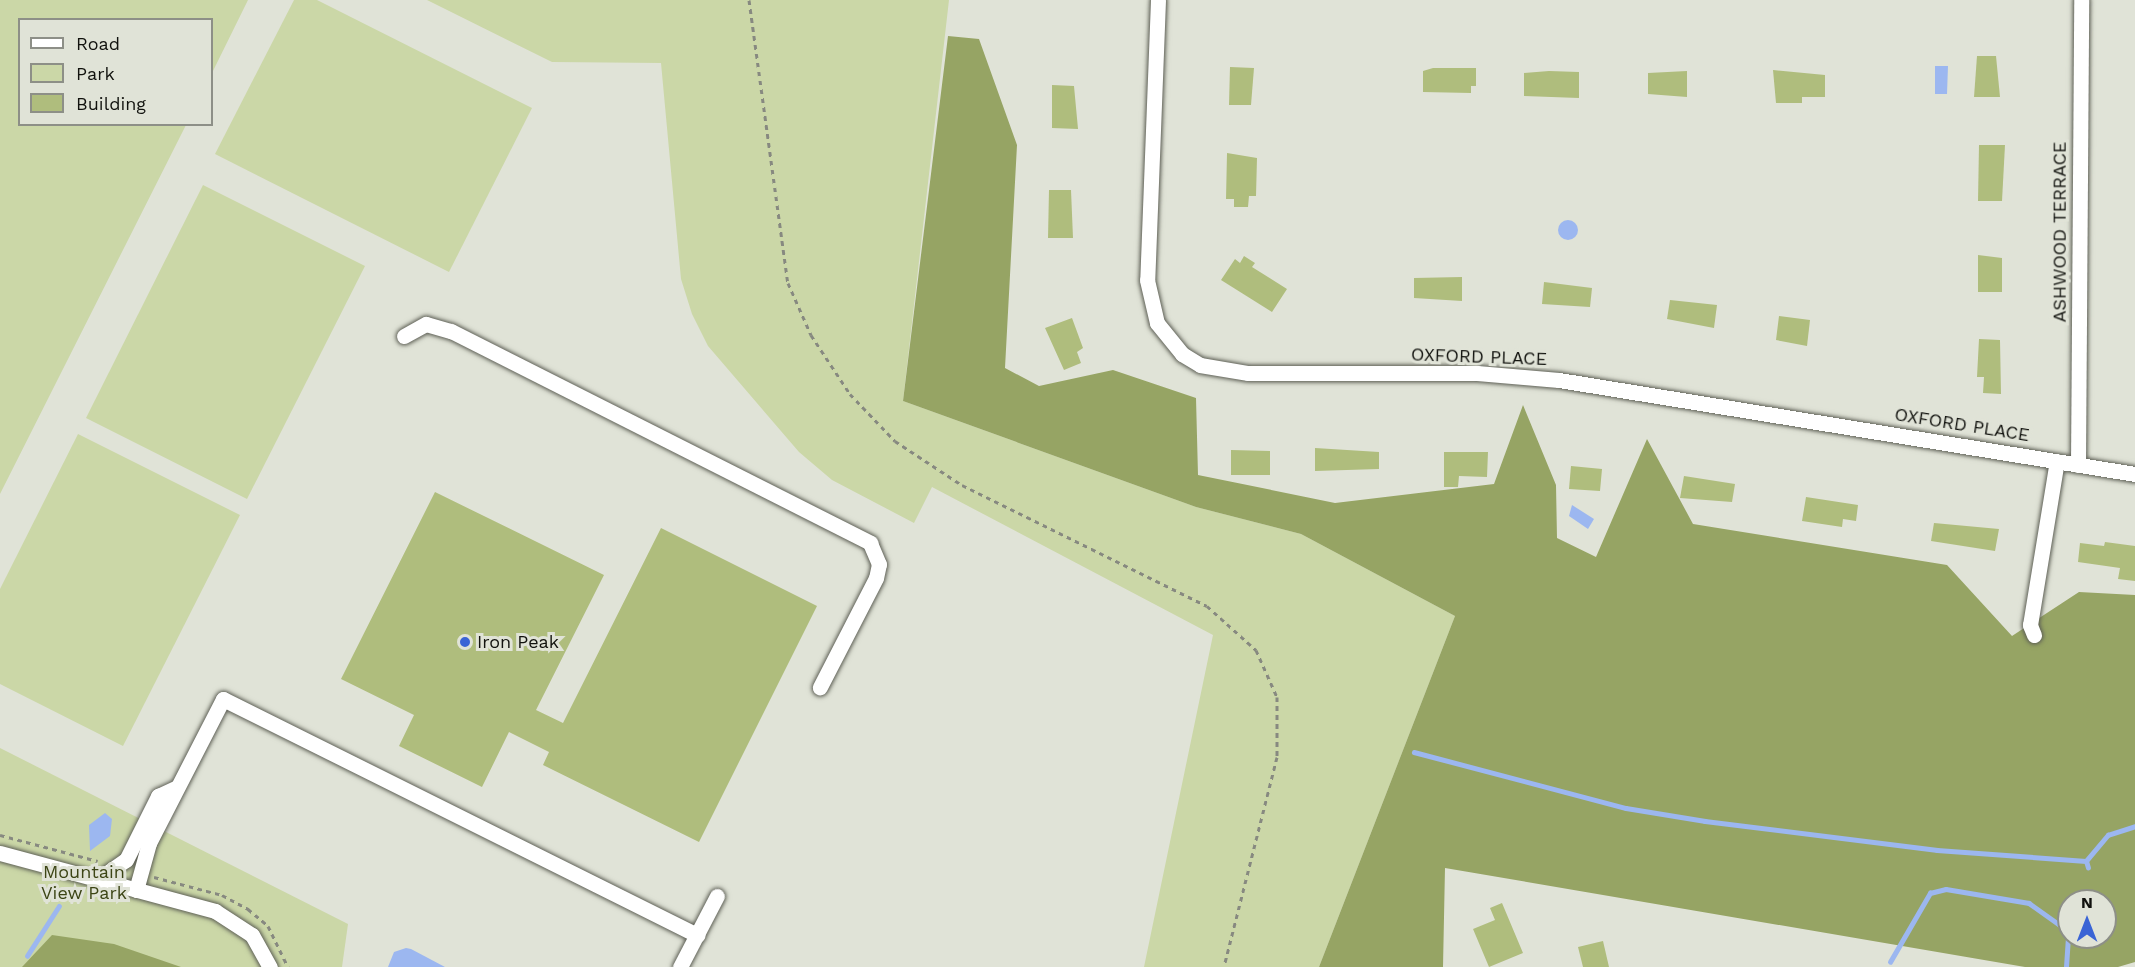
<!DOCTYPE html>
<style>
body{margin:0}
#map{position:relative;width:2135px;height:967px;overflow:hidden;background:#e0e3d7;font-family:"Work Sans",sans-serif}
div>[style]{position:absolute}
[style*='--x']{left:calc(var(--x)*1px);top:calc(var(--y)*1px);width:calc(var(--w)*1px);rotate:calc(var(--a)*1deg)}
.green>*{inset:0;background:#cbd7a7}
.forest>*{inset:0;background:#96a464}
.water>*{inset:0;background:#9cb7f0}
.round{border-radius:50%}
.stream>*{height:4.5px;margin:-2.25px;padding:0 2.25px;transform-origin:2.25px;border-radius:2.25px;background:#9cb7f0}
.building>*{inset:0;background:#afbd7d}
.path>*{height:3px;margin-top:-1.5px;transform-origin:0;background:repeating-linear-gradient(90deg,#878980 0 4.5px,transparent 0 9px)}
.roads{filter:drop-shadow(0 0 2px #5e6056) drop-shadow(0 0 2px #5e6056)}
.minor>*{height:15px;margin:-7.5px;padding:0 7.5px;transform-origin:7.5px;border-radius:7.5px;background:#fff}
.dots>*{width:16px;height:16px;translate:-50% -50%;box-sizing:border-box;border:3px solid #e0e3d7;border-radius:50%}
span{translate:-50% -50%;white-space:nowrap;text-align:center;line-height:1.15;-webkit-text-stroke:6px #e0e3d7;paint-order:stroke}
.street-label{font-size:18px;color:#11120e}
.poi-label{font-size:18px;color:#11120e}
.left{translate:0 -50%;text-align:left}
.park-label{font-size:18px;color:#3c4515}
.legend{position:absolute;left:18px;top:18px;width:195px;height:108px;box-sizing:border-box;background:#e0e3d7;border:2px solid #8d8f87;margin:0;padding:8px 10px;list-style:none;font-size:18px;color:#11120e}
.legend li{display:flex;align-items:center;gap:12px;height:30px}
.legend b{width:30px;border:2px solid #8d8f87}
.north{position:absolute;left:2057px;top:889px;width:60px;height:60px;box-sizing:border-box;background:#e0e3d7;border:2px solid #8d8f87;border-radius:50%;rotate:0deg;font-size:16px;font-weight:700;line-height:24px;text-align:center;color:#11120e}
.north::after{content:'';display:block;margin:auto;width:21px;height:27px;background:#3a64d5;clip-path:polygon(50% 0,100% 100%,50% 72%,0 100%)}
</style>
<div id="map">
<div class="green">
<i style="clip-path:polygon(0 0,248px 0,212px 73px,212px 20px,20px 20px,20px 124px,186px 125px,0 494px)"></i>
<i style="clip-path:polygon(294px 0,317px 0,532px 108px,449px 272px,215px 154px)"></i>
<i style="clip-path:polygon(427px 0,949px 0,903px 401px,1196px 507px,1301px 534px,1455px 616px,1319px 967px,1144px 967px,1213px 635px,932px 487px,914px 523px,832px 480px,799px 452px,708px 346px,692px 314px,681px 279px,661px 63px,552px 62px)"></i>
<i style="clip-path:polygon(203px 185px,365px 266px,247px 499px,86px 418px)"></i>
<i style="clip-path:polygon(78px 434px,240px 515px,123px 746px,0 684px,0 589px)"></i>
<i style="clip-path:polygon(0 748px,348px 924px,342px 967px,0 967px)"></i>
</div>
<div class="forest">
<i style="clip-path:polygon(evenodd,948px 36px,979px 39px,1017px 145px,1005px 368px,1039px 386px,1113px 370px,1196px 398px,1198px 475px,1335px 503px,1494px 484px,1523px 405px,1556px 485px,1557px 538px,1596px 557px,1647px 439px,1693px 524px,1947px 565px,2012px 636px,2079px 592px,2135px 595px,2135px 962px,2118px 967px,2025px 967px,1445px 868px,1443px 967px,1319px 967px,1455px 616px,1301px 534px,1196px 507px,903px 401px,948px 36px,2069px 901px,2105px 901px,2105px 937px,2069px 937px,2069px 901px)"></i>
<i style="clip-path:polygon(52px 935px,114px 944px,181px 967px,22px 967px)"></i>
</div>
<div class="water">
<i style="clip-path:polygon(1935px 66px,1948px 66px,1947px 94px,1935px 94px)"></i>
<i class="round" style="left:1558px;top:220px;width:20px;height:20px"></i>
<i style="clip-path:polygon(1572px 505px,1594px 519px,1588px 529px,1569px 516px)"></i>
<i style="clip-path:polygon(105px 813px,112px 819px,110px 836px,90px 851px,89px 825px)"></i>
<i style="clip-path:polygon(406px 948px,411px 949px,445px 967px,388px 967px,394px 952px)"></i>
</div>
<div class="stream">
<i style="--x:1414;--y:752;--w:219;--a:14.8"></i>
<i style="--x:1626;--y:808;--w:80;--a:9.3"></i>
<i style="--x:1705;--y:821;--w:234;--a:7.1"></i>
<i style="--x:1937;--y:850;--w:149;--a:4.2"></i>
<i style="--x:2088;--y:868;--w:7;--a:-106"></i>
<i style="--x:2086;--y:861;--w:34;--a:-50"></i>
<i style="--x:2108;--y:835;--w:28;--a:-18"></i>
<i style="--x:27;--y:956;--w:59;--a:-57.4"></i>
<i style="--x:1890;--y:962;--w:80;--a:-59.9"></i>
<i style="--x:1930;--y:893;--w:16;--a:-14"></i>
<i style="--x:1946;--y:889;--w:84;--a:9.6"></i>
<i style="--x:2029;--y:903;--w:47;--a:35.4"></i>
<i style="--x:2066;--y:967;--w:45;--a:-86.2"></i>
</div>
<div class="building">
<i style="clip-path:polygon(1977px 56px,1996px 56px,2000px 97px,1974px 97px)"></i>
<i style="clip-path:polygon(1230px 67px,1254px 68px,1251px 105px,1229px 105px)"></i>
<i style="clip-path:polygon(1433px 68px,1476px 68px,1476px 86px,1471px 86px,1471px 93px,1423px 92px,1423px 71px)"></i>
<i style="clip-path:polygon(1773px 70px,1825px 75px,1825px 97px,1802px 97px,1802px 103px,1776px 103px)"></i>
<i style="clip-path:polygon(1549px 71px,1579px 72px,1579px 98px,1524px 96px,1524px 73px)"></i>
<i style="clip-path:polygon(1687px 71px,1687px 97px,1648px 94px,1648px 73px)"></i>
<i style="clip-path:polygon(1052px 85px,1074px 86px,1078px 129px,1052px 128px)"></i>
<i style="clip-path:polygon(1979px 145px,2005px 145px,2002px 201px,1978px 201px)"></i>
<i style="clip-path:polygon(1227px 153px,1257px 158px,1256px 196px,1249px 196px,1248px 207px,1234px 207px,1234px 199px,1226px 199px)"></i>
<i style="clip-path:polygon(1049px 190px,1071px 190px,1073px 238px,1048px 238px)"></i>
<i style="clip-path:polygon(1978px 255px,2002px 258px,2002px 292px,1978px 292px)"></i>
<i style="clip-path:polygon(1244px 256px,1255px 263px,1252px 267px,1287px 289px,1272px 312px,1221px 280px,1235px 259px,1240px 263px)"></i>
<i style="clip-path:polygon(1462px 277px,1462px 301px,1414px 298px,1414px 278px)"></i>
<i style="clip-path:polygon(1544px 282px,1592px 288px,1590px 307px,1542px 304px)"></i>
<i style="clip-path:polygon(1670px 300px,1717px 305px,1714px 328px,1667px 319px)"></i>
<i style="clip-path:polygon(1779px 316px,1810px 320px,1807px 346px,1776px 340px)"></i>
<i style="clip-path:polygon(1072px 318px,1083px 348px,1077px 352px,1081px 363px,1064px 370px,1045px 328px)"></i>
<i style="clip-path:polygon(1979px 339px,2000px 340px,2001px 394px,1983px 393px,1984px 377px,1977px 377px)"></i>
<i style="clip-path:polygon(1315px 448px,1379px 452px,1379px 469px,1315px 471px)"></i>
<i style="clip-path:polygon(1231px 450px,1270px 451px,1270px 475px,1231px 475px)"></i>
<i style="clip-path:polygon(1444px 452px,1488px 452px,1487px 477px,1459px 476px,1458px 487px,1444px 487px)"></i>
<i style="clip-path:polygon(1571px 466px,1602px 469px,1600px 491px,1569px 489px)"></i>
<i style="clip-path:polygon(1684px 476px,1735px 484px,1732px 502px,1680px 498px)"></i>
<i style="clip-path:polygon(435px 492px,604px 575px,536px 710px,563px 723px,661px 528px,817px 606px,699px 842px,543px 765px,549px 752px,509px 732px,482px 787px,399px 746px,414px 715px,341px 679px)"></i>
<i style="clip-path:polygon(1806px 497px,1858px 505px,1856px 521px,1843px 519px,1842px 527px,1802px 521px)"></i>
<i style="clip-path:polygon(1934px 523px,1999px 529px,1995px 551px,1931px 541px)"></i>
<i style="clip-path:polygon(2105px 542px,2135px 546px,2135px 581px,2118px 579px,2120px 568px,2078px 562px,2080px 543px,2104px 546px)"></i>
<i style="clip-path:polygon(1502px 903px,1523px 953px,1489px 967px,1473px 929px,1495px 920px,1490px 908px)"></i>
<i style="clip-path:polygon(1603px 941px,1609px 967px,1583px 967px,1578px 947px)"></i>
</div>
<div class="path">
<i style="--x:749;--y:0;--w:286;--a:82.2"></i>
<i style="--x:788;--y:283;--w:57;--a:66.1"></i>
<i style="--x:811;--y:335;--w:71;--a:56.5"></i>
<i style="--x:850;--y:394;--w:65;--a:46.2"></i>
<i style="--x:895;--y:441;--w:80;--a:33.3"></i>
<i style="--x:962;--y:485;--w:273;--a:26.3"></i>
<i style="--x:1207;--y:606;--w:66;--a:41.9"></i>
<i style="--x:1256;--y:650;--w:51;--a:65.9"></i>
<i style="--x:1277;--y:697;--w:60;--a:90"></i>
<i style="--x:1277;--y:757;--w:217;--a:104.2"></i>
<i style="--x:0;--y:835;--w:101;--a:14.9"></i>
<i style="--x:154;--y:877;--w:70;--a:14.8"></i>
<i style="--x:222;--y:895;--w:30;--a:28"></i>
<i style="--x:248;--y:909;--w:26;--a:40"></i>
<i style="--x:268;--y:926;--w:46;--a:64"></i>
</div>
<div class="roads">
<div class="minor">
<i style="--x:1158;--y:0;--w:280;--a:92.2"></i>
<i style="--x:1147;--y:280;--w:44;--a:76.9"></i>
<i style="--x:1157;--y:323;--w:40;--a:51"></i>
<i style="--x:1182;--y:354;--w:21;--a:31"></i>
<i style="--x:1200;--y:365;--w:49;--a:9.5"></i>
<i style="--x:1248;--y:373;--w:229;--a:0"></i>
<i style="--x:1477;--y:373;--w:82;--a:4.9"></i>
<i style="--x:1559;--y:380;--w:584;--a:9.27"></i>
<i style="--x:404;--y:336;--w:25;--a:-29"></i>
<i style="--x:426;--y:324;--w:26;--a:16"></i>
<i style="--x:451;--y:331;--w:470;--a:26.8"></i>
<i style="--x:870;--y:543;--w:23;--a:67"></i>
<i style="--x:879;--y:564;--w:14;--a:102"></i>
<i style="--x:876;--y:578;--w:123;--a:117.2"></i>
<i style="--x:2078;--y:465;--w:465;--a:-89.6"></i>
<i style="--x:2034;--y:635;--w:11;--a:-112"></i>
<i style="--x:2030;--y:625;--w:166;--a:-80.7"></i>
<i style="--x:0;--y:853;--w:223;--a:15.1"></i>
<i style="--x:215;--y:911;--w:44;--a:33"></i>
<i style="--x:252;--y:935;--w:37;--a:61"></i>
<i style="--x:97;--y:880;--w:35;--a:-35"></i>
<i style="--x:126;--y:860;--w:72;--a:-63.4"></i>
<i style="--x:158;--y:796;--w:19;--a:-25"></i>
<i style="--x:136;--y:890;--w:49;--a:-74.5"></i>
<i style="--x:149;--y:843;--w:162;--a:-62.8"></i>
<i style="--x:223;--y:699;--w:530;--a:26.47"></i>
<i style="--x:680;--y:967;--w:80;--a:-62.5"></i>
</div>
</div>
<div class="dots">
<i style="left:465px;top:642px;background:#3a64d5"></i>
</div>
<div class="street-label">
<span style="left:2060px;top:232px;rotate:-90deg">ASHWOOD TERRACE</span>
<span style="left:1479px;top:357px;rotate:2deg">OXFORD PLACE</span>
<span style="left:1962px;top:425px;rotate:9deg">OXFORD PLACE</span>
</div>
<div class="poi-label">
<span class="left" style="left:477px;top:642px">Iron Peak</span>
</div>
<div class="park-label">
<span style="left:84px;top:883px">Mountain<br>View Park</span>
</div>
<ul class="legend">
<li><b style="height:8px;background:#fff"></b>Road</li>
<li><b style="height:16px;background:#cbd7a7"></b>Park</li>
<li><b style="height:16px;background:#afbd7d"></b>Building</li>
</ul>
<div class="north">N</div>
</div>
